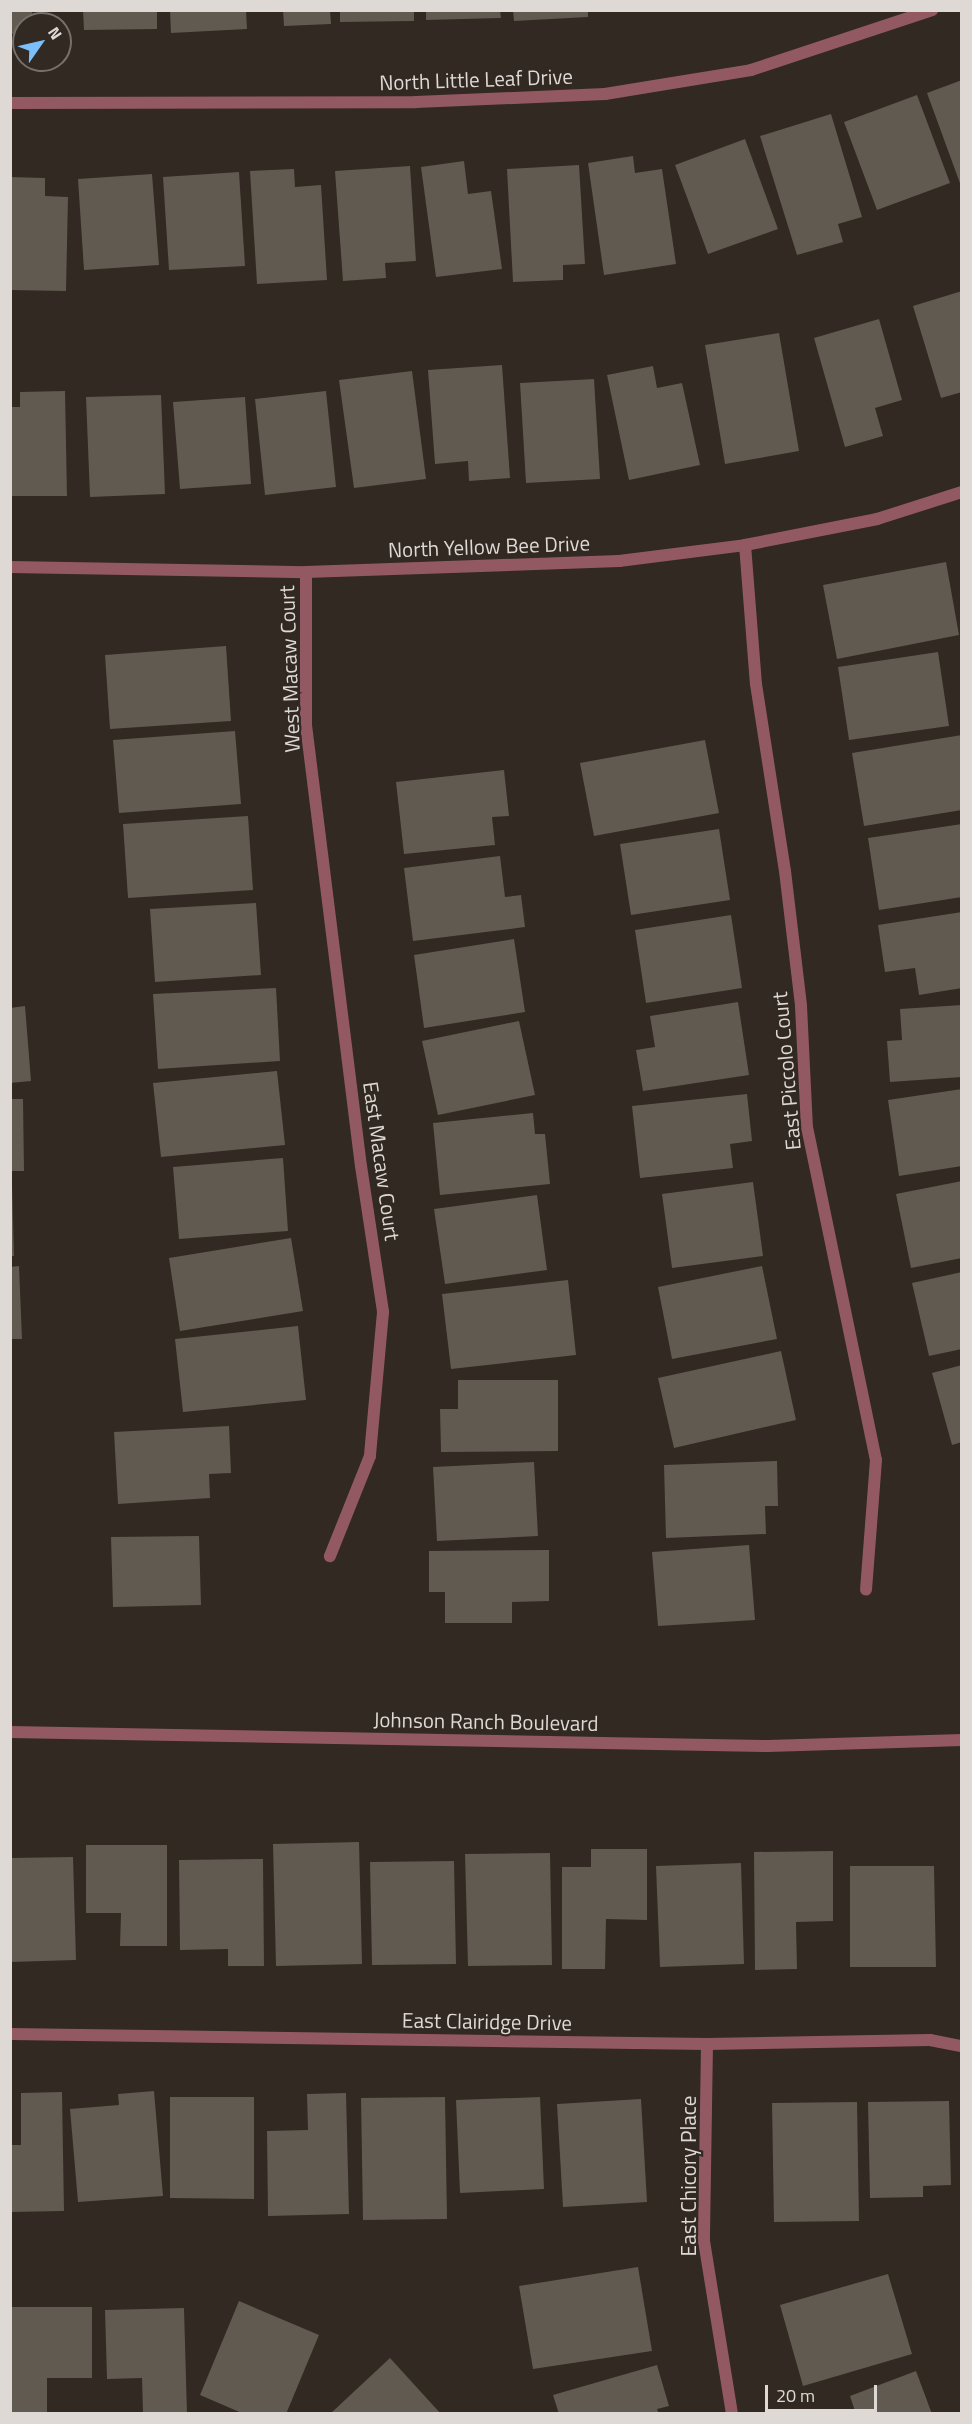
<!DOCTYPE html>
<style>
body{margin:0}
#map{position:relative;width:972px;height:2424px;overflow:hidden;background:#312922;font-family:"Titillium Web",sans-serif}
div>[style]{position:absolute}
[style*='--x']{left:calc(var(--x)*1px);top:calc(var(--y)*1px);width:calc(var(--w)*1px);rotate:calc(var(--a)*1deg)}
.building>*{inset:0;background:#605a50}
.minor>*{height:12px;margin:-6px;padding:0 6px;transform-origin:6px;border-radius:6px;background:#925963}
.tertiary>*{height:12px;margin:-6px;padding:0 6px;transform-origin:6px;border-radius:6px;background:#925963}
span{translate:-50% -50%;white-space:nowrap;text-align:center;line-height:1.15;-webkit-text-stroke:4.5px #312922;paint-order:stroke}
.street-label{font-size:21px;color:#dfd9d5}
.frame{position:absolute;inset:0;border:12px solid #dfd9d5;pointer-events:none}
.north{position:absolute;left:12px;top:12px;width:60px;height:60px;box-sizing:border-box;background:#312922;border:2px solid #776f6a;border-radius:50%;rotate:56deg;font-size:16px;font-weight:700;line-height:24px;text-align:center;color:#dfd9d5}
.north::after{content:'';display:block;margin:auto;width:21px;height:27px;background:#7cbef9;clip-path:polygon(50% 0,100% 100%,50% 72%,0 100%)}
.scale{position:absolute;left:765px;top:2385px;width:112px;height:27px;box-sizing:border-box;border:3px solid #dfd9d5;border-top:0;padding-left:8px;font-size:18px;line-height:21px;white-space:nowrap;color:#dfd9d5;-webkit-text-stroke:4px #312922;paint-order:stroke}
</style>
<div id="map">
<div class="building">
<i style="clip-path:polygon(10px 10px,32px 10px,32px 24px,24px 24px,24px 34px,10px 34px)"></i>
<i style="clip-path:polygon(83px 10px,157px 10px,157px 29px,84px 30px)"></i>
<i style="clip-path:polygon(170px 10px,246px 10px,247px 29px,171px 33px)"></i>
<i style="clip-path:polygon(283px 10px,330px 10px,331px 24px,284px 26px)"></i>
<i style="clip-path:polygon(340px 10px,414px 10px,414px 21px,340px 22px)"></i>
<i style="clip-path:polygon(426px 10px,500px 10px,501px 18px,426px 20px)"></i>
<i style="clip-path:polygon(513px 10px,588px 10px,588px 17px,514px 21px)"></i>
<i style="clip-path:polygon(962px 80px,962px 186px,961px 186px,927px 93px)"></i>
<i style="clip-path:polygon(917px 95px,950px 183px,877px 210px,844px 122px)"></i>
<i style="clip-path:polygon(831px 114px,862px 217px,838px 224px,843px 242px,797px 255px,760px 136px)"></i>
<i style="clip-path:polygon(745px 139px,778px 229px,708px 254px,675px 165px)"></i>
<i style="clip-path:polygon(633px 156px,635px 173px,662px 169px,676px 264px,604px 275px,588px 163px)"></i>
<i style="clip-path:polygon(464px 161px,468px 194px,491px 191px,502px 269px,436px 277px,421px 167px)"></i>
<i style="clip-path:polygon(579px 165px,585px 264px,563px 265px,563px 280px,513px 282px,507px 169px)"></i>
<i style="clip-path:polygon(410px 166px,416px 261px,385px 263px,386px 278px,343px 281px,335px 171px)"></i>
<i style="clip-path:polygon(294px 169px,295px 187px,321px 185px,327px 280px,257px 284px,250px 171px)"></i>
<i style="clip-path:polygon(239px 172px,245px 266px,169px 270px,163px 177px)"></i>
<i style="clip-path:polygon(152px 174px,159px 265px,84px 270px,78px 179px)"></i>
<i style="clip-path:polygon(10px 177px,45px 178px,45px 196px,68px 197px,66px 291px,10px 290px)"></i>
<i style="clip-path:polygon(962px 291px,962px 392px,941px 398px,913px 306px)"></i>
<i style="clip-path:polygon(879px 319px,902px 400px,875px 408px,883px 436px,845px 447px,814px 338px)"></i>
<i style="clip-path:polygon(779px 333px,799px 451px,725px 464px,705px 345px)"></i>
<i style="clip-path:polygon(502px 365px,510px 478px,469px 481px,468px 461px,435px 464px,428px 370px)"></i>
<i style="clip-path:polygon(653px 366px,657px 388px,682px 383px,700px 465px,629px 480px,607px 375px)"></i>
<i style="clip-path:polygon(412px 371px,426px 479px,354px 488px,339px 380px)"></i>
<i style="clip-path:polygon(594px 379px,600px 479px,526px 483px,520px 383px)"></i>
<i style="clip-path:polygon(65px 391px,67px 496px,10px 496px,10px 407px,20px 407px,20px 392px)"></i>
<i style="clip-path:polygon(326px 391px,336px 487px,265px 495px,255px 399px)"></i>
<i style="clip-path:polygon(161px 395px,165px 494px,90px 497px,86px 397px)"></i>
<i style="clip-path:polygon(245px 397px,251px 484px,180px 489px,173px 402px)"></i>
<i style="clip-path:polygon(946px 562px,959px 635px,837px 659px,823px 585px)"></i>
<i style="clip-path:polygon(226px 646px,231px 721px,110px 729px,105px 655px)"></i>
<i style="clip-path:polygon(938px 652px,949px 726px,849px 740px,838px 667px)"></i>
<i style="clip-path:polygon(235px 731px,241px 804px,119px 813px,113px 740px)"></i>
<i style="clip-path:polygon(962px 735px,962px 810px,864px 826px,852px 753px)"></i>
<i style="clip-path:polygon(705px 740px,719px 813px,594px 836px,580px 763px)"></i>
<i style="clip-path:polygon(504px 770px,509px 816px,492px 817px,495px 845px,404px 854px,396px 782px)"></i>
<i style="clip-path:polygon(248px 816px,253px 890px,128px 898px,123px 824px)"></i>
<i style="clip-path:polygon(962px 824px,962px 897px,879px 910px,868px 838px)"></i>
<i style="clip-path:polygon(719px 829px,730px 900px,631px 915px,620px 844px)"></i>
<i style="clip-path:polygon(500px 856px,505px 897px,521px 895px,525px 927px,413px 941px,404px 868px)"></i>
<i style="clip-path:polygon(256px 903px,261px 975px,155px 982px,150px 909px)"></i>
<i style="clip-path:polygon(962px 912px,962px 988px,919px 995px,915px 968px,885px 972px,878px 925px)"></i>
<i style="clip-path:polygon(731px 915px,742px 988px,646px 1003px,635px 930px)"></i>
<i style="clip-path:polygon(514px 939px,525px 1012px,424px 1028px,414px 955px)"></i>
<i style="clip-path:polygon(276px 988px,280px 1061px,158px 1069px,153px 994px)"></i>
<i style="clip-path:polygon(738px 1002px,749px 1075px,643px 1091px,636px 1050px,655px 1047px,650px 1016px)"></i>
<i style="clip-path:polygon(962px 1005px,962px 1077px,890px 1082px,887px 1041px,902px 1040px,900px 1009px)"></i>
<i style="clip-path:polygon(25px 1006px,31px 1081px,10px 1083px,10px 1008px)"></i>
<i style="clip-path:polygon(519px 1021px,535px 1095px,438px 1115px,422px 1041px)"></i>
<i style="clip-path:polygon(277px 1071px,285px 1145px,161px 1157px,153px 1083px)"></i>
<i style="clip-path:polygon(962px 1089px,962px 1166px,899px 1176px,888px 1100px)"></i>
<i style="clip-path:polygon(747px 1094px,752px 1141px,730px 1144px,733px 1168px,640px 1178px,632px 1106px)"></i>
<i style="clip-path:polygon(10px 1099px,23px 1099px,24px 1171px,10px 1171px)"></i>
<i style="clip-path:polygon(533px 1113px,535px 1134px,545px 1134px,550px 1184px,440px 1195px,433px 1123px)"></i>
<i style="clip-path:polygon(283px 1158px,288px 1231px,179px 1239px,173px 1167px)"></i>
<i style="clip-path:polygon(962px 1181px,962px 1258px,911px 1268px,896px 1194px)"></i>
<i style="clip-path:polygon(753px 1182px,763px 1256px,672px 1268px,662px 1194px)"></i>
<i style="clip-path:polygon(10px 1183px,12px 1183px,14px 1256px,10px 1256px)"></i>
<i style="clip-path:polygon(537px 1195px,547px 1270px,445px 1284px,434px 1209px)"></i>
<i style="clip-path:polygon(291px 1238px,303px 1311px,180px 1331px,169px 1258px)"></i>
<i style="clip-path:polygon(19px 1266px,22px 1339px,10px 1339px,10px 1267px)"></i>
<i style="clip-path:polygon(762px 1266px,777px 1339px,672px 1359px,658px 1287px)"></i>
<i style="clip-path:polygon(962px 1272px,962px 1349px,929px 1356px,912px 1283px)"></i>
<i style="clip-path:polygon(568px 1280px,576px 1355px,451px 1369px,442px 1294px)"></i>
<i style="clip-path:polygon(298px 1326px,306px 1400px,183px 1412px,175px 1339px)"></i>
<i style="clip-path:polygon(781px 1351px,796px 1420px,674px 1448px,658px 1378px)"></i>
<i style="clip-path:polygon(962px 1365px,962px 1442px,952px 1445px,932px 1373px)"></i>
<i style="clip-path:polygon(458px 1380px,558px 1380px,558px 1451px,441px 1452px,440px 1409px,458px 1409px)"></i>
<i style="clip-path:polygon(229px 1426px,231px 1473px,209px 1474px,210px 1498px,118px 1504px,114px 1432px)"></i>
<i style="clip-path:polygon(777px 1461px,778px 1506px,765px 1506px,766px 1534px,666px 1538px,664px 1465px)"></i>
<i style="clip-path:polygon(534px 1462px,538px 1536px,437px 1541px,433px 1467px)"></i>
<i style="clip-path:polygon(199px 1536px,201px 1605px,113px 1607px,111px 1537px)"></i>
<i style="clip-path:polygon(749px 1545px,755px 1620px,658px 1626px,652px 1552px)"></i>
<i style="clip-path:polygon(549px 1550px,549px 1601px,512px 1602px,512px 1623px,445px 1623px,445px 1592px,429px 1592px,429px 1551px)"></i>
<i style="clip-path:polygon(359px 1842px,362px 1964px,276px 1966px,273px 1844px)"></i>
<i style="clip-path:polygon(86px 1845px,167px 1845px,167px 1946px,120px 1946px,121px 1913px,86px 1913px)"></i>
<i style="clip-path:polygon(591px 1849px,647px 1849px,647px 1920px,606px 1919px,605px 1969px,562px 1969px,562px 1867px,591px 1867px)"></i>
<i style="clip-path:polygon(833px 1851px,833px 1921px,796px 1922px,797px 1969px,755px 1970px,754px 1852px)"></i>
<i style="clip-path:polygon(550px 1853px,552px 1965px,468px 1966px,465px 1854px)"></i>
<i style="clip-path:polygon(73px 1857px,76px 1960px,10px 1962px,10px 1858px)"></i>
<i style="clip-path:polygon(263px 1859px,264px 1966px,228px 1966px,228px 1949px,180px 1950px,179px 1860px)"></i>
<i style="clip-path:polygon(454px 1861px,456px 1964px,372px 1965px,370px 1862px)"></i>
<i style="clip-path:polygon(741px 1863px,744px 1964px,660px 1967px,656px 1866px)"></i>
<i style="clip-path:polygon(850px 1866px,934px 1866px,936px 1967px,850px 1967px)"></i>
<i style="clip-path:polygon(154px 2091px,163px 2196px,78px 2202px,70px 2109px,119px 2105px,118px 2094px)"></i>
<i style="clip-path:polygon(62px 2092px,64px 2211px,10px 2212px,10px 2145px,21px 2145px,21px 2093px)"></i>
<i style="clip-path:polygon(346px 2093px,349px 2214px,268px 2216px,267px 2131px,308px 2130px,307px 2094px)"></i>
<i style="clip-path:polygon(170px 2097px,254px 2097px,254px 2199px,170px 2198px)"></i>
<i style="clip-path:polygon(445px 2097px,447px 2219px,363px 2220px,361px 2098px)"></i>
<i style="clip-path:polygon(540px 2097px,544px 2189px,460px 2193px,456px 2100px)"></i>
<i style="clip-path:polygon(641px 2099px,647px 2202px,563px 2207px,557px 2104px)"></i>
<i style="clip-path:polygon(949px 2101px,951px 2185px,923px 2186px,923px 2197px,870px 2198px,868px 2102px)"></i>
<i style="clip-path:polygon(857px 2102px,859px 2221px,774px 2222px,772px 2103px)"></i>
<i style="clip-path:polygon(638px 2267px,652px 2351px,533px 2369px,519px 2286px)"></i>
<i style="clip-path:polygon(888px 2274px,912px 2354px,803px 2386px,780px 2305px)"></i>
<i style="clip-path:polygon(239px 2301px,319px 2335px,286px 2414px,244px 2414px,200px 2395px)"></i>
<i style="clip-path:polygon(10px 2307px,92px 2307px,92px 2378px,47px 2378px,47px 2414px,10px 2414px)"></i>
<i style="clip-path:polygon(184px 2308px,187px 2414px,143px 2414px,142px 2378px,107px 2379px,105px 2310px)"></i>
<i style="clip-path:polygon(390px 2358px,441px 2414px,330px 2414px)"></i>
<i style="clip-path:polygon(657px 2365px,669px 2406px,657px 2409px,659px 2414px,559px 2414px,553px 2395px)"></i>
<i style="clip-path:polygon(916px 2371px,932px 2414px,856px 2414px,850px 2396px)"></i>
</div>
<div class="minor">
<i style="--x:10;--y:103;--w:406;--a:-0.1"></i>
<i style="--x:416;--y:102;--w:189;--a:-2.4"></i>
<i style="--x:605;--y:94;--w:148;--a:-9.3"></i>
<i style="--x:751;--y:70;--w:191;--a:-18.3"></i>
<i style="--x:745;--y:545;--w:139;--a:85.5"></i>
<i style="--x:756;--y:684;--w:189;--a:81.2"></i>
<i style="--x:785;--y:871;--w:136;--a:83.2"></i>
<i style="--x:801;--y:1006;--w:121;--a:87.2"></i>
<i style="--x:807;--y:1127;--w:340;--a:78.3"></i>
<i style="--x:876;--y:1460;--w:130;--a:94.4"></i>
<i style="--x:10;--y:567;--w:296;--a:1"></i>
<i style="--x:306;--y:572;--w:313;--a:-2"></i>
<i style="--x:619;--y:561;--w:127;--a:-7.2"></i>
<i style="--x:745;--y:545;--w:135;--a:-11.1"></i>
<i style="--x:877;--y:519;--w:89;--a:-17.6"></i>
<i style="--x:306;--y:572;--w:153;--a:90"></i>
<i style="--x:306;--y:725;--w:444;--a:82.9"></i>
<i style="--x:361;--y:1166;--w:148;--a:81.4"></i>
<i style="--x:383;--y:1312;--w:145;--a:95.2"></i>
<i style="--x:370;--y:1456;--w:108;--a:111.8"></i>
<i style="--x:10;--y:2034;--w:697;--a:0.82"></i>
<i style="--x:707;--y:2044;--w:223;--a:-1"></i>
<i style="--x:930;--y:2040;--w:33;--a:11"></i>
<i style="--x:707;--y:2044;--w:197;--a:90.9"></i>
<i style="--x:704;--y:2241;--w:175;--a:80.8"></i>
</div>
<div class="tertiary">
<i style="--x:10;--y:1732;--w:758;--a:1.06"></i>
<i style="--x:768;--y:1746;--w:194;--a:-1.8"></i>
</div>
<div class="street-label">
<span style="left:476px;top:79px;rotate:-2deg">North Little Leaf Drive</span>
<span style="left:489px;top:546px;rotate:-2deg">North Yellow Bee Drive</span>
<span style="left:289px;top:669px;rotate:-92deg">West Macaw Court</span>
<span style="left:786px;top:1071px;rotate:-95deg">East Piccolo Court</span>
<span style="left:382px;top:1161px;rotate:82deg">East Macaw Court</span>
<span style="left:486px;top:1721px;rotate:1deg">Johnson Ranch Boulevard</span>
<span style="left:487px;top:2021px;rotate:1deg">East Clairidge Drive</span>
<span style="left:688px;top:2176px;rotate:-90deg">East Chicory Place</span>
</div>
<div class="frame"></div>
<div class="north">N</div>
<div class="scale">20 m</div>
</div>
